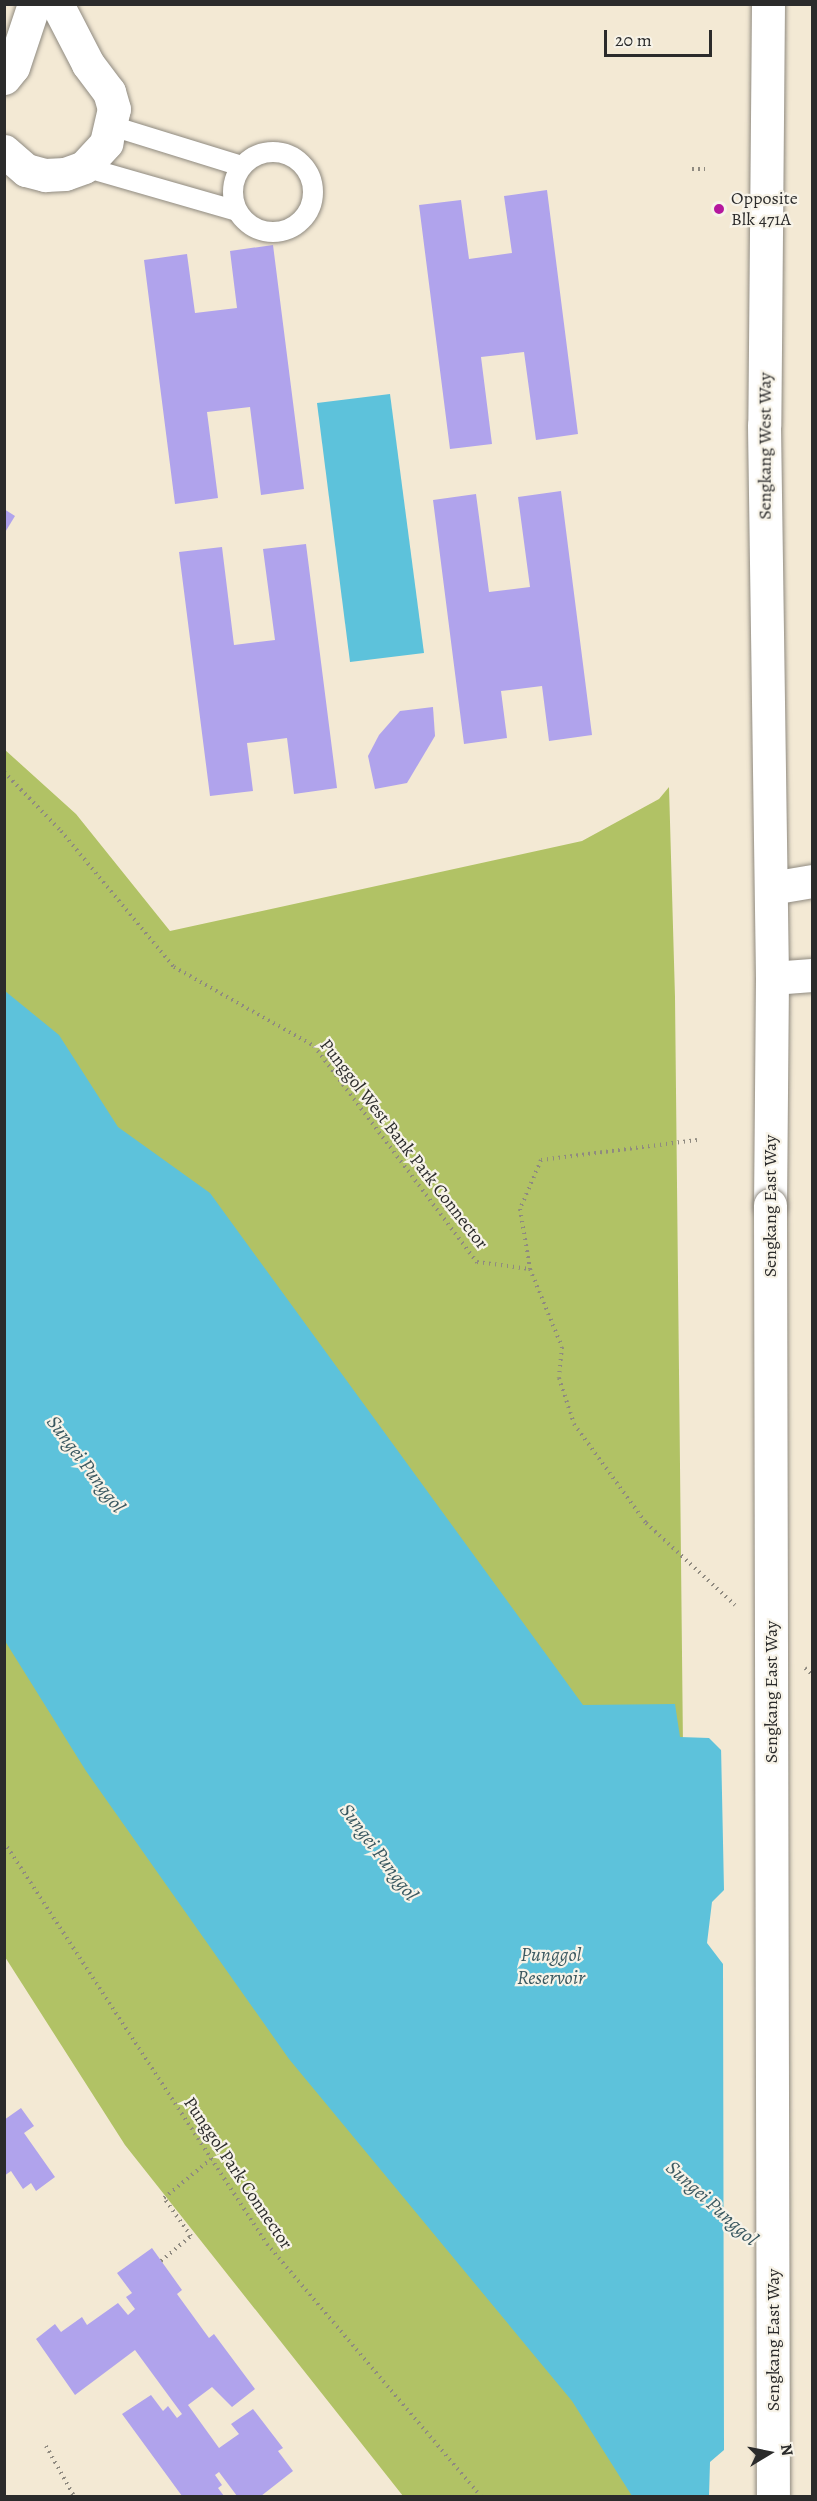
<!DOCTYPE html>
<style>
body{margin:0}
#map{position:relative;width:817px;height:2501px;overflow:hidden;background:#f3e9d4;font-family:Alegreya,serif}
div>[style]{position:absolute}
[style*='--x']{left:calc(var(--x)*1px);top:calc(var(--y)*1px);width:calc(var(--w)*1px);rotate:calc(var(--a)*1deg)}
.green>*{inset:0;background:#b1c265}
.water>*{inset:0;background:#5dc2db}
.pier>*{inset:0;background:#f3e9d4}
.building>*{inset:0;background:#b0a3ec}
.path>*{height:4px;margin-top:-2px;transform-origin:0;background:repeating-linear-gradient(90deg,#8f8a80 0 1.5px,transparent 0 6px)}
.roads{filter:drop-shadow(0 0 2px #8f8a80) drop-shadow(0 0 2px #8f8a80)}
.service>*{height:20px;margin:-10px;padding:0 10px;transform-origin:10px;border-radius:10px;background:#fff}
.service>.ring{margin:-10px;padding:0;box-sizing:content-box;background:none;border:20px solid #fff;border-radius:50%}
.minor>*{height:33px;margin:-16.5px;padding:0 16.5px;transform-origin:16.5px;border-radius:16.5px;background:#fff}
.secondary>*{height:33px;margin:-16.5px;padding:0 16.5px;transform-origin:16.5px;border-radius:16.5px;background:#fff}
.bridges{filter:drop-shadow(0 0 2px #8f8a80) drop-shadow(0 0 2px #8f8a80)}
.secondary-bridge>*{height:33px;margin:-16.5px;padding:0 16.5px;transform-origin:16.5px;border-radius:16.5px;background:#fff}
.dots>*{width:16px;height:16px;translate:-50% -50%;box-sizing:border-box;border:3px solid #f7f3e8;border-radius:50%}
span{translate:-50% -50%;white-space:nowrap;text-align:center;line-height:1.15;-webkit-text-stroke:4.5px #f7f3e8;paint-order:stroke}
.poi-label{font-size:18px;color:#2b2b2b}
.left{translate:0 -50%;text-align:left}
.street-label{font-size:18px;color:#2b2b2b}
.water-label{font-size:20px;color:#3a5860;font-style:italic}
.frame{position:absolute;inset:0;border:6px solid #2b2b2b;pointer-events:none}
.north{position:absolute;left:739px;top:2423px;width:60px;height:60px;-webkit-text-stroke:4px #f7f3e8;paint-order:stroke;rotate:80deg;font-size:16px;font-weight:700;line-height:24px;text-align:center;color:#2b2b2b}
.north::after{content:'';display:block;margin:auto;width:21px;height:27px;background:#2b2b2b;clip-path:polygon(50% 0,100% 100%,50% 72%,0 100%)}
.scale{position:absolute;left:604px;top:30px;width:108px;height:27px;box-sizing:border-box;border:3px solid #2b2b2b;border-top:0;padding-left:8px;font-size:18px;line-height:21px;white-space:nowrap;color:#2b2b2b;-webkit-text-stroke:4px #f7f3e8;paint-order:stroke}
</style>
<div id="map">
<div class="green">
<i style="clip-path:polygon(4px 749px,76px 814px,170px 931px,582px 841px,659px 799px,669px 787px,675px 997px,691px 2496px,403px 2496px,125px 2145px,5px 1957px)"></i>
</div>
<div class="water">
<i style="clip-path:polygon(390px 394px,424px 653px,350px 662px,317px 403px)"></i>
<i style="clip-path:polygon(5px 991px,59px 1035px,118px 1127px,210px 1193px,583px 1705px,675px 1704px,680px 1737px,709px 1738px,812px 1841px,812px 2496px,632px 2496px,572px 2401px,289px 2059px,86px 1771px,5px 1641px)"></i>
</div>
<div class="pier">
<i style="clip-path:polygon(721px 1746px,812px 1837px,812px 2496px,709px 2496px,710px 2462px,724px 2450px,723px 1964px,707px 1943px,712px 1902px,724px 1890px)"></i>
</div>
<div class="building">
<i style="clip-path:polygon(547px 190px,578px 434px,536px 440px,524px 352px,481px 357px,492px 444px,450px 449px,419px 205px,461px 200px,469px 259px,512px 253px,504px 196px)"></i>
<i style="clip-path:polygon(273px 245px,304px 489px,261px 495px,250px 407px,207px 412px,218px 498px,175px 504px,144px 260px,187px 254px,195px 313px,237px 308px,230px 251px)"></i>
<i style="clip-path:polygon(561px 491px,592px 735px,549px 741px,542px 686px,501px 691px,507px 738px,464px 744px,433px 500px,476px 494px,489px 592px,530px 587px,518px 497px)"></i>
<i style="clip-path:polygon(4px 509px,15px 516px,4px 534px)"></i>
<i style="clip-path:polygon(306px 544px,337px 788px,294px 794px,287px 738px,247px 743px,253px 791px,210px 796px,179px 552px,222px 547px,234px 645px,275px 640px,263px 549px)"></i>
<i style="clip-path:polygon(433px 707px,435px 736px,407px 783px,375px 789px,368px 756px,379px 735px,400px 711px)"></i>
<i style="clip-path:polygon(21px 2108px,34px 2126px,24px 2133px,55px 2177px,36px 2191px,31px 2183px,23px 2189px,11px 2171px,4px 2176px,4px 2120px)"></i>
<i style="clip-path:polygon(152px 2248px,182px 2290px,177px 2294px,209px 2338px,214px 2334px,255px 2389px,232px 2407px,212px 2387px,188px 2405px,219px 2448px,239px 2434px,231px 2424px,253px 2409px,283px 2448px,278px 2451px,293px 2471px,261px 2496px,237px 2496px,219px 2472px,215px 2475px,222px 2485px,218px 2488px,224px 2496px,182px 2496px,122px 2414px,151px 2395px,163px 2411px,168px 2406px,177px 2418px,182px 2414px,135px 2350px,75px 2395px,36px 2339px,55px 2324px,61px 2332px,82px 2317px,87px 2325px,118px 2303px,128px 2315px,135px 2309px,126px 2297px,132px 2293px,117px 2273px)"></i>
</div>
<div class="path">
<i style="--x:692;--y:169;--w:13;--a:0"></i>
<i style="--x:4;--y:772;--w:82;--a:46"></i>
<i style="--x:61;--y:831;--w:177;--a:50.3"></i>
<i style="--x:174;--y:967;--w:161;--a:29.4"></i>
<i style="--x:314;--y:1046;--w:271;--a:53"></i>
<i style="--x:477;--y:1262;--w:53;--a:7.5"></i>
<i style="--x:697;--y:1140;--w:157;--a:172.7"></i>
<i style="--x:541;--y:1160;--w:53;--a:113.2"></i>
<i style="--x:520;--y:1209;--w:61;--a:80.5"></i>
<i style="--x:530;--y:1269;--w:84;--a:67.7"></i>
<i style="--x:562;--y:1347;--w:31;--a:96"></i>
<i style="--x:559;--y:1378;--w:48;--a:71.9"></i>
<i style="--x:574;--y:1424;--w:122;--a:54"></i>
<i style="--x:646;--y:1523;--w:121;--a:42.7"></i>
<i style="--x:805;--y:1668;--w:9;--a:41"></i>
<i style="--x:4;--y:1842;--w:480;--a:56.8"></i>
<i style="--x:267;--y:2244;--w:331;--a:49.7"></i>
<i style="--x:161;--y:2261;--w:39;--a:-40"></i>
<i style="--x:191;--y:2236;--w:47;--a:-125.4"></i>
<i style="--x:164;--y:2198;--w:61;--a:-39.7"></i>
<i style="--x:46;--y:2446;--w:57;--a:60.8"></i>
</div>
<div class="roads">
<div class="service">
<i style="--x:112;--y:126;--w:135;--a:17.2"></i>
<i class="ring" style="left:233px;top:152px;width:60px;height:60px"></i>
<i style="--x:84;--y:167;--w:159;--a:16"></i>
</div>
<div class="minor">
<i style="--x:4;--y:78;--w:14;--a:-51"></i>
<i style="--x:13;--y:67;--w:66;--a:-71.6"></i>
<i style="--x:4;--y:151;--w:29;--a:41"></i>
<i style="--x:26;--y:170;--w:20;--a:15"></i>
<i style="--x:45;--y:175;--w:20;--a:-3"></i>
<i style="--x:65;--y:174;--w:20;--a:-20"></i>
<i style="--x:84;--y:167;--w:33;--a:-47"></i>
<i style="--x:106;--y:143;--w:35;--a:-77"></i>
<i style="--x:114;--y:109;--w:18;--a:-106"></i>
<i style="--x:109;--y:92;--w:35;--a:-127"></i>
<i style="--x:88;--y:64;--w:68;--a:-117.3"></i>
</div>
<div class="secondary">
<i style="--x:768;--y:4;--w:421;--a:90.5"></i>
<i style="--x:764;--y:425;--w:553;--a:89.17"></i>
<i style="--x:772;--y:978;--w:227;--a:90.5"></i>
<i style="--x:771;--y:888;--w:42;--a:-9.7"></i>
<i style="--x:772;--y:978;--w:40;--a:-4.3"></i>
</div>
</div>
<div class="bridges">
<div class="secondary-bridge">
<i style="--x:770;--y:1205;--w:1291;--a:89.87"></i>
</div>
</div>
<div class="dots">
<i style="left:719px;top:209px;background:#b5179e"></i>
</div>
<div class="poi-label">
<span class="left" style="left:731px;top:209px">Opposite<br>Blk 471A</span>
</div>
<div class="street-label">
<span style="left:765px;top:446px;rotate:-90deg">Sengkang West Way</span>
<span style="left:404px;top:1144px;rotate:52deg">Punggol West Bank Park Connector</span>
<span style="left:770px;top:1206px;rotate:-90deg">Sengkang East Way</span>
<span style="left:771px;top:1692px;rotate:-90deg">Sengkang East Way</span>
<span style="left:238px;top:2173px;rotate:56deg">Punggol Park Connector</span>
<span style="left:773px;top:2340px;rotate:-90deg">Sengkang East Way</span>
</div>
<div class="water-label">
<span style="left:86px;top:1464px;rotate:53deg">Sungei Punggol</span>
<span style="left:379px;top:1852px;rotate:53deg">Sungei Punggol</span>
<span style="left:551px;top:1966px">Punggol<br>Reservoir</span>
<span style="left:712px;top:2203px;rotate:42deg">Sungei Punggol</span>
</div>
<div class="frame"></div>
<div class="north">N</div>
<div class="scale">20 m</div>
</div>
